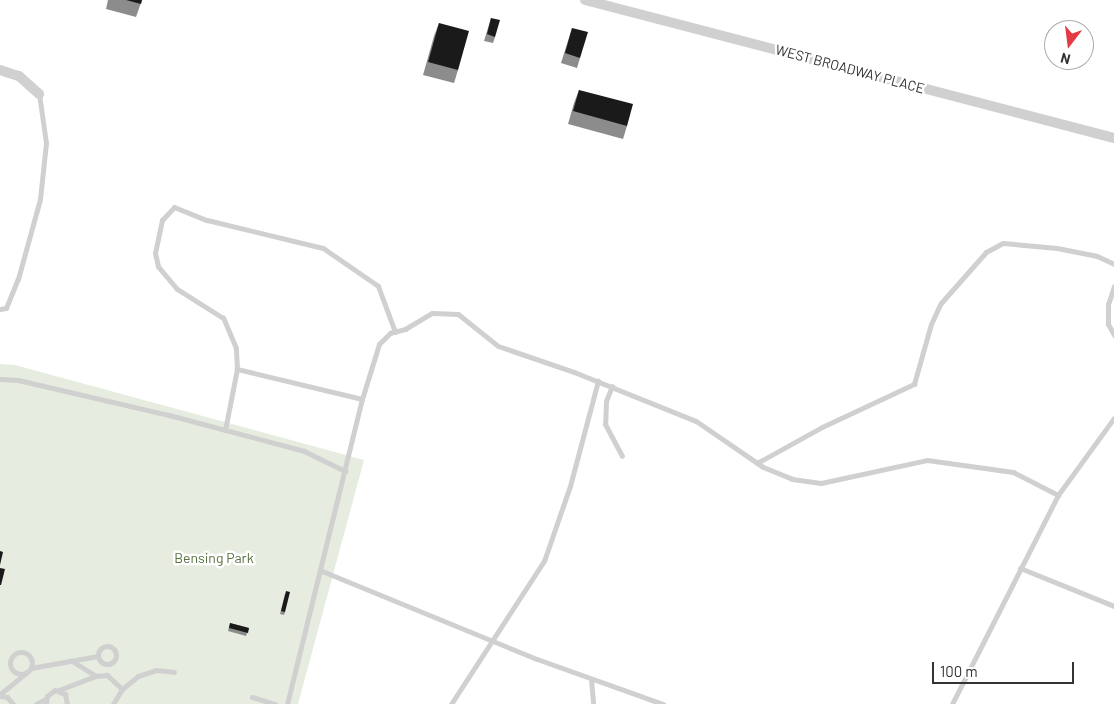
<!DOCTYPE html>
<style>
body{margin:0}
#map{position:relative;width:1114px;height:704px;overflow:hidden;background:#fff;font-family:Barlow,sans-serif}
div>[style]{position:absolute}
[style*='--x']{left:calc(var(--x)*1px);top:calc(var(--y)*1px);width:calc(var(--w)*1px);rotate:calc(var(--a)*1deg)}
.green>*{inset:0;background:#e6ecdf}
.service>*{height:5px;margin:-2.5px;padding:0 2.5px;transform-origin:2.5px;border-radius:2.5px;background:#d0d0d0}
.service>.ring{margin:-2.5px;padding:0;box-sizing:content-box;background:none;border:5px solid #d0d0d0;border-radius:50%}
.minor>*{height:10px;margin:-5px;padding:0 5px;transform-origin:5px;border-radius:5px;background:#d0d0d0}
.wall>*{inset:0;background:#8c8c8c}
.building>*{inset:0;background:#1a1a1a}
span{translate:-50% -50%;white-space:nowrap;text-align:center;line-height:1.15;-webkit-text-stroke:5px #fff;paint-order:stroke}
.street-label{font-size:14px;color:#333}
.park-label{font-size:14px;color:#56703f}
.north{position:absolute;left:1044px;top:20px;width:50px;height:50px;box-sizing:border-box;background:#fff;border:1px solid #adadad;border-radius:50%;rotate:195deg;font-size:14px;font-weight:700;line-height:20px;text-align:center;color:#333}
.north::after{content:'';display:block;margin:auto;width:18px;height:22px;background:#e63946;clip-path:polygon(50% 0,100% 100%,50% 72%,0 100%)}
.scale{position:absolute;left:932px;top:662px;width:142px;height:22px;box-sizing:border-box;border:2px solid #333;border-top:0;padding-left:6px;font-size:15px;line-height:18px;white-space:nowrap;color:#333;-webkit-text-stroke:4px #fff;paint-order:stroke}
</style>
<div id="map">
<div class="green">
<i style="clip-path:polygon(0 364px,15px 365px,364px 460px,298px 704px,0 704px)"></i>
</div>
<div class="service">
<i style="--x:1114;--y:286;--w:19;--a:108"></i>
<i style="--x:1108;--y:304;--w:20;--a:90"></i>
<i style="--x:1108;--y:324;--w:13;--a:61"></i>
<i style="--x:0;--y:309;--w:6;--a:-9"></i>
<i style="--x:6;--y:308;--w:31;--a:-68"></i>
<i style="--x:18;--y:279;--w:83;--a:-74.6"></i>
<i style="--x:40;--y:199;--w:56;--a:-83.9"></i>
<i style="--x:46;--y:143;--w:49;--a:-98.1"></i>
<i style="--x:0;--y:379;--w:18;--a:3"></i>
<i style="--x:18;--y:380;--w:155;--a:13.1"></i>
<i style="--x:169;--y:415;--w:140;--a:14.9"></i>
<i style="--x:304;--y:451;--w:46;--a:26"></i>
<i style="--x:612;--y:386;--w:16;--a:112"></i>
<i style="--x:606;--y:401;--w:23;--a:92"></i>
<i style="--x:605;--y:424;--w:36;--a:62"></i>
<i style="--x:362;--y:399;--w:129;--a:-166.5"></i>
<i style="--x:237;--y:369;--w:21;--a:-93"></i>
<i style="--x:236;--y:348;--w:33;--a:-113"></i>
<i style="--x:223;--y:318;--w:54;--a:-147.8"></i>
<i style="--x:177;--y:289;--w:30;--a:-130"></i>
<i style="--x:158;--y:266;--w:13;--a:-103"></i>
<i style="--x:155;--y:253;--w:34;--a:-78"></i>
<i style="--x:162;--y:220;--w:18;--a:-47"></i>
<i style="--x:174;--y:207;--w:35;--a:22"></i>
<i style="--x:207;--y:220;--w:119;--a:13.6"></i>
<i style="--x:323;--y:248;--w:67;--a:34.6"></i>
<i style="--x:378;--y:286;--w:49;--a:69.7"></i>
<i style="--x:225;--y:430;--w:62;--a:-78.9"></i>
<i style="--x:757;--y:463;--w:74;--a:-29"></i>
<i style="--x:822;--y:427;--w:102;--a:-25.1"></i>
<i style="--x:914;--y:384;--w:62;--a:-74.2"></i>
<i style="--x:931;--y:324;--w:23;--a:-65"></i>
<i style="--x:941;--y:303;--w:68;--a:-48.6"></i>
<i style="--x:986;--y:252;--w:19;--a:-28"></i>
<i style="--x:1003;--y:243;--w:54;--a:5.3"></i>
<i style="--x:1057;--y:248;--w:41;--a:11.3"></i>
<i style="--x:1097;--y:256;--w:19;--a:25"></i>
<i style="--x:1020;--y:568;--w:101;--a:22"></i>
<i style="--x:322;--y:571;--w:232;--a:22.3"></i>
<i style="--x:537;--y:659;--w:134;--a:19.7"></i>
<i class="ring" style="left:98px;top:646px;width:13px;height:13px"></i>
<i class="ring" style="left:10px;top:652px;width:17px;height:17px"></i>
<i style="--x:72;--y:661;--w:28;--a:32"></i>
<i style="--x:31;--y:668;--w:68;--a:-10.2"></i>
<i style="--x:591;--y:679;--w:25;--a:85"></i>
<i style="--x:59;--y:690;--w:40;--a:-21"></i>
<i style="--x:96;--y:676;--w:11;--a:-5"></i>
<i style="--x:107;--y:675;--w:21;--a:43"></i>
<i style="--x:0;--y:694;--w:32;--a:-39"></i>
<i style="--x:0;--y:696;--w:7;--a:8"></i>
<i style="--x:7;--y:697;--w:9;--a:49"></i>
<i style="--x:252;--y:697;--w:24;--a:17"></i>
<i style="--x:36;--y:704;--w:11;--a:-27"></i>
<i style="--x:46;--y:704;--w:8;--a:-83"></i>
<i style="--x:47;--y:696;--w:10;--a:-37"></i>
<i style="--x:55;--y:690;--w:11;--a:22"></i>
<i style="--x:65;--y:694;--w:10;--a:79"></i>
<i style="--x:113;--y:704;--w:17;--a:-59"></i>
<i style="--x:122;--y:689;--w:21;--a:-39"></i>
<i style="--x:138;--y:676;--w:19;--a:-18"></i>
<i style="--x:156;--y:670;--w:18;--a:6"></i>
<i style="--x:287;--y:704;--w:314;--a:-76.2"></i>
<i style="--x:362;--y:399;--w:58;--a:-72.8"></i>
<i style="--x:379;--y:344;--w:16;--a:-45"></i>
<i style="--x:390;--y:333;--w:16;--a:-15"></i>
<i style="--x:405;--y:329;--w:31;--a:-31"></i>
<i style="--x:432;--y:313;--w:26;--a:2"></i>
<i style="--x:458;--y:314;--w:51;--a:38.7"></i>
<i style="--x:498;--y:346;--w:80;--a:18.9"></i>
<i style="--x:574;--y:372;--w:131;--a:21.9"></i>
<i style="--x:696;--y:421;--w:81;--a:34.5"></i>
<i style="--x:763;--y:467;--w:31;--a:22"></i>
<i style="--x:792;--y:479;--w:29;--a:8"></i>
<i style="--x:821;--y:483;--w:108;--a:-12.2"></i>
<i style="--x:927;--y:460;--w:87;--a:7.9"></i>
<i style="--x:1013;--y:472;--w:51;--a:27.1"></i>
<i style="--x:451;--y:704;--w:171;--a:-57"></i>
<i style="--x:544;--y:561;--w:79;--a:-70.9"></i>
<i style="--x:570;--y:486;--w:109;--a:-75.1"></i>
<i style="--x:952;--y:704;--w:234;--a:-63.1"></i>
<i style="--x:1058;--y:495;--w:95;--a:-54"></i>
</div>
<div class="minor">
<i style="--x:585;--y:0;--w:547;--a:14.62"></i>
<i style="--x:0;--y:70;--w:20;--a:18"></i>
<i style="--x:19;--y:76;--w:27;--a:42"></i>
</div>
<div class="wall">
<i style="clip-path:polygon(108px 0,142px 0,136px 17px,106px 9px)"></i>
<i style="clip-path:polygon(491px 18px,495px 37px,493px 43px,484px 41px)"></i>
<i style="clip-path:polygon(439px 23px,458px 70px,454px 83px,423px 75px,434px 36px)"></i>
<i style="clip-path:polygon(572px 28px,580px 58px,577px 68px,561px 63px)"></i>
<i style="clip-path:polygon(579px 90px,627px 126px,623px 139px,568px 124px,574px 103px)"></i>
<i style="clip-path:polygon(285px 594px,285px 612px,284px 615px,280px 614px)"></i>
<i style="clip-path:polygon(230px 623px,249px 628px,246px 636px,228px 631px)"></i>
</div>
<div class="building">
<i style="clip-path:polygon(126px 0,142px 0,141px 4px)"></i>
<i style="clip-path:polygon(491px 18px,500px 20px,495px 37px,487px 34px)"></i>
<i style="clip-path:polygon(439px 23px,469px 31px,458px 70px,428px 62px)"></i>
<i style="clip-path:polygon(572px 28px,588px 32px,580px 58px,565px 53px)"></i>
<i style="clip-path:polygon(579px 90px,633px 104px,627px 126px,573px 111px)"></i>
<i style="clip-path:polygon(0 551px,3px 552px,0 565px)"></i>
<i style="clip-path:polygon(0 568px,5px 569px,1px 585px,0 585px)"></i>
<i style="clip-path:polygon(286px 591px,290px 592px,285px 612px,281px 611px)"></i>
<i style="clip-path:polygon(230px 623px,249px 628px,248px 633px,229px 628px)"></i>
</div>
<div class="street-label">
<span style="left:850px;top:69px;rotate:15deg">WEST BROADWAY PLACE</span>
</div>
<div class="park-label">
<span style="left:214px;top:558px">Bensing Park</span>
</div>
<div class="north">N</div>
<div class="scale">100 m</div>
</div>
